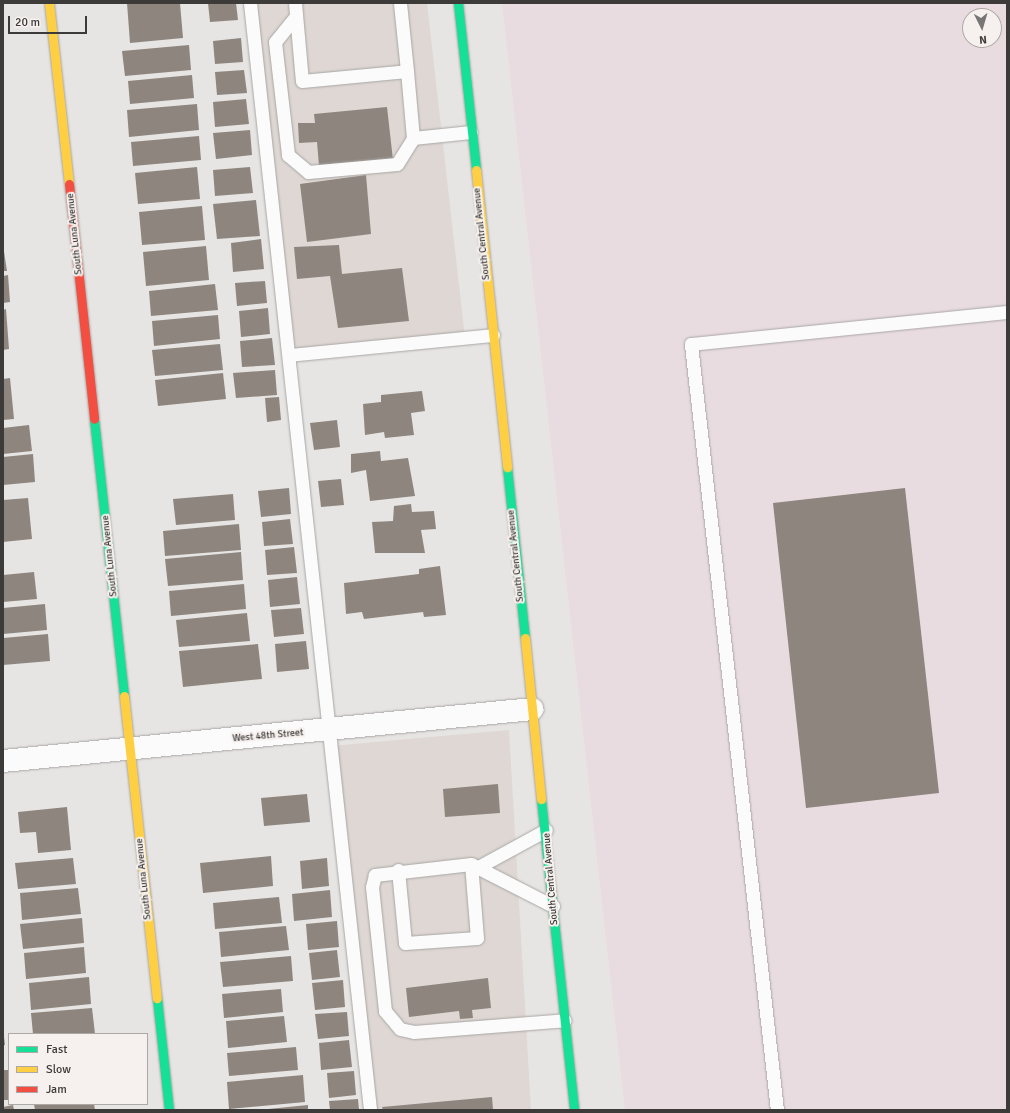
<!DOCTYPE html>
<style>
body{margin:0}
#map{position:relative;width:1010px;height:1113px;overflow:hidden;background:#e7e5e3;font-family:Signika,sans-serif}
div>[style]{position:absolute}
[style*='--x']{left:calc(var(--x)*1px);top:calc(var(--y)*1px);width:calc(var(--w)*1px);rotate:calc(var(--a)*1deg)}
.built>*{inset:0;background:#ded7d3}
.industrial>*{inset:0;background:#e9dce1}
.building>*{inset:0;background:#8e857e}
.roads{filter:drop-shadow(0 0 1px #a8a6a4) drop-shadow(0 0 1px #a8a6a4)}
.lane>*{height:13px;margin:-6.5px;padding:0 6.5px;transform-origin:6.5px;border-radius:6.5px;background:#fbfbfb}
.street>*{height:22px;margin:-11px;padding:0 11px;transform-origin:11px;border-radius:11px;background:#fbfbfb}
.fast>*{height:9px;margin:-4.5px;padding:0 4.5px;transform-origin:4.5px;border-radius:4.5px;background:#16e098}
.slow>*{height:9px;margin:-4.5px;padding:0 4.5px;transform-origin:4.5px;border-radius:4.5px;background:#ffcf43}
.jam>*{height:9px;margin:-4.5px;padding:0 4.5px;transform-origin:4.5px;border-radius:4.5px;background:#f24e42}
span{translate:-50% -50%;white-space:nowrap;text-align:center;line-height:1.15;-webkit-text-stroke:4px #f6f1ee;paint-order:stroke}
.street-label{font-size:10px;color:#3d3b3a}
.frame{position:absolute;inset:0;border:4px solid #3d3b3a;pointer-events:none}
.legend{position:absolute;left:8px;top:1033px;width:140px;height:72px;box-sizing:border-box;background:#f6f1ee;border:1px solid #aca8a6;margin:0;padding:5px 7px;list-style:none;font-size:12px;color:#3d3b3a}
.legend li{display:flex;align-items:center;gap:8px;height:20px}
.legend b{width:20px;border:1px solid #aca8a6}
.north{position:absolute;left:962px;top:8px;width:40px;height:40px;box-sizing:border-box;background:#f6f1ee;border:1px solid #aca8a6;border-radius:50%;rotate:175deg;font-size:11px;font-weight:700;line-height:16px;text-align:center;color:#3d3b3a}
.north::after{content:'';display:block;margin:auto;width:14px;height:18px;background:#787675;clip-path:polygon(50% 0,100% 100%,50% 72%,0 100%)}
.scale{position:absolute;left:8px;top:16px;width:79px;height:18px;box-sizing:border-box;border:2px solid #3d3b3a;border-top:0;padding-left:5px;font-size:12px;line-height:14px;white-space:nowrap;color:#3d3b3a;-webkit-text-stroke:3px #f6f1ee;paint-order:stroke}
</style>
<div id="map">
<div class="built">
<i style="clip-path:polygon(250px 3px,427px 3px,465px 338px,289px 355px)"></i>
<i style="clip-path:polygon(509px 730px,531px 1110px,370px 1110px,331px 746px)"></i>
</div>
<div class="industrial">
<i style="clip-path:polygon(evenodd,502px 3px,1007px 3px,1007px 1110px,625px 1110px,502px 3px,970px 16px,994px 16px,994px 40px,970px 40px,970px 16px)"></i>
</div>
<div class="building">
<i style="clip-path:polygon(127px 3px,180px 3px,183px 38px,130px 43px)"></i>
<i style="clip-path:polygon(208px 3px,236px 3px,238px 20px,210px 22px)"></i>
<i style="clip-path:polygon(241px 38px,243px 62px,215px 64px,213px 41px)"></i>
<i style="clip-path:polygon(189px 45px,191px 70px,125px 76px,122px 51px)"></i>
<i style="clip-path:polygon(244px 70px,247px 93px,217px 95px,215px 72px)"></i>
<i style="clip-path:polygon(192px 75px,194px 98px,130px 104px,128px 81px)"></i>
<i style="clip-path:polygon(246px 99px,249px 124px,215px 127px,213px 102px)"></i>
<i style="clip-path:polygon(197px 104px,199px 130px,129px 137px,127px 110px)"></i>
<i style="clip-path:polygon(387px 107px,393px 160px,319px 166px,317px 142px,299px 143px,298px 123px,315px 123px,314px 114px)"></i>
<i style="clip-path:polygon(250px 130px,252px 155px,216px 159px,213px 133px)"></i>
<i style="clip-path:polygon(199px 136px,201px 160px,133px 166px,131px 142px)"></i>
<i style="clip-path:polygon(197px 167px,200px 199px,138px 204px,135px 173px)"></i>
<i style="clip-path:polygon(250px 167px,253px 193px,215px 196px,213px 170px)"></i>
<i style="clip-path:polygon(366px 175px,371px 234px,307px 242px,300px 184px)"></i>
<i style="clip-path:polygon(256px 200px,260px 236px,217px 239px,213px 204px)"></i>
<i style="clip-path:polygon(202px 206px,205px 240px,142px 245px,139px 212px)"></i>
<i style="clip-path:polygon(261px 239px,264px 269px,233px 272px,231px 243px)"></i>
<i style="clip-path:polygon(3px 245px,7px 271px,3px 271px)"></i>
<i style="clip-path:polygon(339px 245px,342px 274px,402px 268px,409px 321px,338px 328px,330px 276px,297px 279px,294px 247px)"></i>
<i style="clip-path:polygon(206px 246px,209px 280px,146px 286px,143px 252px)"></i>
<i style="clip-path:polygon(8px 275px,10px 302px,3px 303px,3px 276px)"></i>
<i style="clip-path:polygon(265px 281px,267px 303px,237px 306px,235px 283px)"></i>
<i style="clip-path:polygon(215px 284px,218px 310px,151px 316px,149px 291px)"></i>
<i style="clip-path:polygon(268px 308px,270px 334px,241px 337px,239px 311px)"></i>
<i style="clip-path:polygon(6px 309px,9px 349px,3px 350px,3px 310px)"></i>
<i style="clip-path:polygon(218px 315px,220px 339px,154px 346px,152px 321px)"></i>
<i style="clip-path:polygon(272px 338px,275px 365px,242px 367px,240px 341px)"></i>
<i style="clip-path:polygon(220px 344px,223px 370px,155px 376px,152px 350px)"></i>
<i style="clip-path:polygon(275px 370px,277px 395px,236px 398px,233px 373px)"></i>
<i style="clip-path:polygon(223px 373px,226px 399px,158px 406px,155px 380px)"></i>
<i style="clip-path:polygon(10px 378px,14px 419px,3px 420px,3px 379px)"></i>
<i style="clip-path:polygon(422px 391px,425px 411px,411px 413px,414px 435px,385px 438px,384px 432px,365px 435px,363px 404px,381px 402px,381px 395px)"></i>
<i style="clip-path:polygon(279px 397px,281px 420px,267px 422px,265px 398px)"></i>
<i style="clip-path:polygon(337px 420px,340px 447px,314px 450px,310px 423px)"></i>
<i style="clip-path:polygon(29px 425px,32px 451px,3px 454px,3px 428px)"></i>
<i style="clip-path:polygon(380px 451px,381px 461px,408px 458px,415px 496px,370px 501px,366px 470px,351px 473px,351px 454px)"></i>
<i style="clip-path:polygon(33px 454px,35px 482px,3px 485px,3px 457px)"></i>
<i style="clip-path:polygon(341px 479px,344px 505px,321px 507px,318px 481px)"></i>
<i style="clip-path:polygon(289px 488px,291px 514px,261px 517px,258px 491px)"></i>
<i style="clip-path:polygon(905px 488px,939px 793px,806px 808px,773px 503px)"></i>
<i style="clip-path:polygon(233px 494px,235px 520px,176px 525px,173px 499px)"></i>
<i style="clip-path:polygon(28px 498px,32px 539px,3px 542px,3px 500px)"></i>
<i style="clip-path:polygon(411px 504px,412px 512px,434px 511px,436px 529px,421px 530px,425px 553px,375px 553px,372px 522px,393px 521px,394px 506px)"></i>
<i style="clip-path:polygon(290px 519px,293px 544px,264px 546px,262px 522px)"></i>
<i style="clip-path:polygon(239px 524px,241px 550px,165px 556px,163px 531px)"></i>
<i style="clip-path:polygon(294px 547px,297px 573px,267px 575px,265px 550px)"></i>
<i style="clip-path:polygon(241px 552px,243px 580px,168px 586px,165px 559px)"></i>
<i style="clip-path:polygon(440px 566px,446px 615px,424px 617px,423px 612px,364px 619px,362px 612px,346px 614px,344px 583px,419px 574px,419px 569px)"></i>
<i style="clip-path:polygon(34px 572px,37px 599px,3px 602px,3px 575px)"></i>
<i style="clip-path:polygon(297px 577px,300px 604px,270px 607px,268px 580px)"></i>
<i style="clip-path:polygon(244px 584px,246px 609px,171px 616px,169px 591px)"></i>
<i style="clip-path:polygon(45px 604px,47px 630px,3px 634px,3px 608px)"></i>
<i style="clip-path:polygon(301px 608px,304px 634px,274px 637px,271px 610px)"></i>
<i style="clip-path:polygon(247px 613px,250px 641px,179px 647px,176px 620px)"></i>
<i style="clip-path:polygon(48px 634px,50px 661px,3px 665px,3px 638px)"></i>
<i style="clip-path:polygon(306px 641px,309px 669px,277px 672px,275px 644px)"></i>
<i style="clip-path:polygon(258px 644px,262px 679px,183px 687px,179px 651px)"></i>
<i style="clip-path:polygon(498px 784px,500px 813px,445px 817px,443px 789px)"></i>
<i style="clip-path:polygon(307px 794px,310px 822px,264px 826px,261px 798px)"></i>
<i style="clip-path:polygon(67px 807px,71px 850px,38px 853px,36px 832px,20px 833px,18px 812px)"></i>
<i style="clip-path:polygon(271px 856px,273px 886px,203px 893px,200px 863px)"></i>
<i style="clip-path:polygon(73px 858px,76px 884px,18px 889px,15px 863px)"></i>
<i style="clip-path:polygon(327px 858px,329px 886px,302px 889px,300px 861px)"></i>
<i style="clip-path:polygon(78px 888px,81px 914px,22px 920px,20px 893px)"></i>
<i style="clip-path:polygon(330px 890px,332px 917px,294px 921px,292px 894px)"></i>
<i style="clip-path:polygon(279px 897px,282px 923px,215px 929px,213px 903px)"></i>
<i style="clip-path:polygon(82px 918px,84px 943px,23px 949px,20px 924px)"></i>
<i style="clip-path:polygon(337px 921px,339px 947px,308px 950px,306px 924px)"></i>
<i style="clip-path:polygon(286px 926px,289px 950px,221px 957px,219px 932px)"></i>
<i style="clip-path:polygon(84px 947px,86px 973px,26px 979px,24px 953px)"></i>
<i style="clip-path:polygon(337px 950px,340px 977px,312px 980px,309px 953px)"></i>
<i style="clip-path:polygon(291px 956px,293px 981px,223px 987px,220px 962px)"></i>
<i style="clip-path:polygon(89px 977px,91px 1004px,31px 1010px,29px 983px)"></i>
<i style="clip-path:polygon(488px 978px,491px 1008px,472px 1010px,473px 1018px,460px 1019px,459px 1011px,409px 1017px,406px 988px)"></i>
<i style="clip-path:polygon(343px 980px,345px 1007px,315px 1010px,312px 983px)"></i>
<i style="clip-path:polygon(281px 989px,283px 1012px,224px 1018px,222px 994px)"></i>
<i style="clip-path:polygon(92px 1008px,95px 1034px,33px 1034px,31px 1013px)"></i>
<i style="clip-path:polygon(347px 1012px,349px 1036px,318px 1039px,315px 1014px)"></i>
<i style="clip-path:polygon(284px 1016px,287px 1042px,228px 1048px,226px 1021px)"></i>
<i style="clip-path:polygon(3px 1029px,5px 1045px,3px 1045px)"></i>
<i style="clip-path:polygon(349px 1040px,352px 1067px,321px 1070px,319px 1043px)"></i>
<i style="clip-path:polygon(296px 1047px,298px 1070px,229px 1076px,227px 1053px)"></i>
<i style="clip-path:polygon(3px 1070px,9px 1070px,9px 1100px,3px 1100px)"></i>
<i style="clip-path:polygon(354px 1071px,356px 1095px,329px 1098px,327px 1073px)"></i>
<i style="clip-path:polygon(303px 1075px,305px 1102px,229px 1109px,227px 1082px)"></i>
<i style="clip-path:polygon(492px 1097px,493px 1110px,383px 1110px,382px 1107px)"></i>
<i style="clip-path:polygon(358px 1099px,359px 1110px,330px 1110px,329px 1101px)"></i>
<i style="clip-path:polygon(34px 1104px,94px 1104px,95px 1110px,35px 1110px)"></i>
<i style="clip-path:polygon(13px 1105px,14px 1110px,3px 1110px,3px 1107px)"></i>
<i style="clip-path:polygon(308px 1105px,308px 1110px,268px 1110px,268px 1109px)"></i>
</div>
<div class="roads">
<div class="lane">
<i style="--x:250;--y:3;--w:1113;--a:83.81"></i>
<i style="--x:295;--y:3;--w:78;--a:84.9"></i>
<i style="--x:302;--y:81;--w:105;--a:-5.4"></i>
<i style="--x:407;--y:71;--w:67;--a:84.9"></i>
<i style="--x:413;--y:138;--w:58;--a:-5.9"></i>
<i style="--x:400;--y:3;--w:68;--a:84.1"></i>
<i style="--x:296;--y:16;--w:33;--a:129"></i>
<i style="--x:275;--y:42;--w:114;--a:83.4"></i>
<i style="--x:288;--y:155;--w:26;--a:40"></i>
<i style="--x:308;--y:172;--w:89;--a:-5.1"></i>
<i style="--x:397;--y:164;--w:31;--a:-58"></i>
<i style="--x:289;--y:355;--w:205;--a:-5.6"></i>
<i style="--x:480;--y:866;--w:75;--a:-28.6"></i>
<i style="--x:398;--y:870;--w:73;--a:84.5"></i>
<i style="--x:405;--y:943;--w:72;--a:-4"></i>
<i style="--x:477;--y:938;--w:74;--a:-94.6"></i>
<i style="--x:553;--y:906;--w:92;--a:-152.9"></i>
<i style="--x:471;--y:864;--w:97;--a:173.5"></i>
<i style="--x:375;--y:875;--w:12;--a:104"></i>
<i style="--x:372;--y:887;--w:125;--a:84"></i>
<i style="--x:385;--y:1011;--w:23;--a:50"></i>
<i style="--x:400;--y:1029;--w:14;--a:12"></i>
<i style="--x:414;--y:1032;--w:151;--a:-4.5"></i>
<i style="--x:777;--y:1110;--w:771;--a:-96.41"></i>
<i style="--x:691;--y:344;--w:318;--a:-5.8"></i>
</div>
<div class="street">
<i style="--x:3;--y:761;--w:532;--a:-5.61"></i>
</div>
<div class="fast">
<i style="--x:458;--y:3;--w:168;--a:83.8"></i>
<i style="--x:94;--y:419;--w:279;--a:83.8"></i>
<i style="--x:507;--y:467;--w:172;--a:84"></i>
<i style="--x:541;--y:799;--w:313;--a:83.9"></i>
<i style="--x:157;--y:998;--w:113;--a:83.9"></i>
</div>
<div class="slow">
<i style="--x:49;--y:3;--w:182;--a:83.7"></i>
<i style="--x:476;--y:170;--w:299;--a:84"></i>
<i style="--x:525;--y:638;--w:162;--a:84.3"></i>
<i style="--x:124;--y:696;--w:304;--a:83.8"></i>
</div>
<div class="jam">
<i style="--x:69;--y:184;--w:236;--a:83.9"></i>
</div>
</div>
<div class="street-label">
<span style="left:75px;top:234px;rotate:-96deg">South Luna Avenue</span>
<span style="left:482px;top:234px;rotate:-96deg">South Central Avenue</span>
<span style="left:110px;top:556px;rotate:-96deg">South Luna Avenue</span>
<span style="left:516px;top:556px;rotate:-96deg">South Central Avenue</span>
<span style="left:268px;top:736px;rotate:-5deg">West 48th Street</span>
<span style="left:144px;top:879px;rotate:-96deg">South Luna Avenue</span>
<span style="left:551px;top:879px;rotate:-95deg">South Central Avenue</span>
</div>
<div class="frame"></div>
<ul class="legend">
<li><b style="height:5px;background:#16e098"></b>Fast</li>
<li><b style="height:5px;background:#ffcf43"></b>Slow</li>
<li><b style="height:5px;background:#f24e42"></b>Jam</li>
</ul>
<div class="north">N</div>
<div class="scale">20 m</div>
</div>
